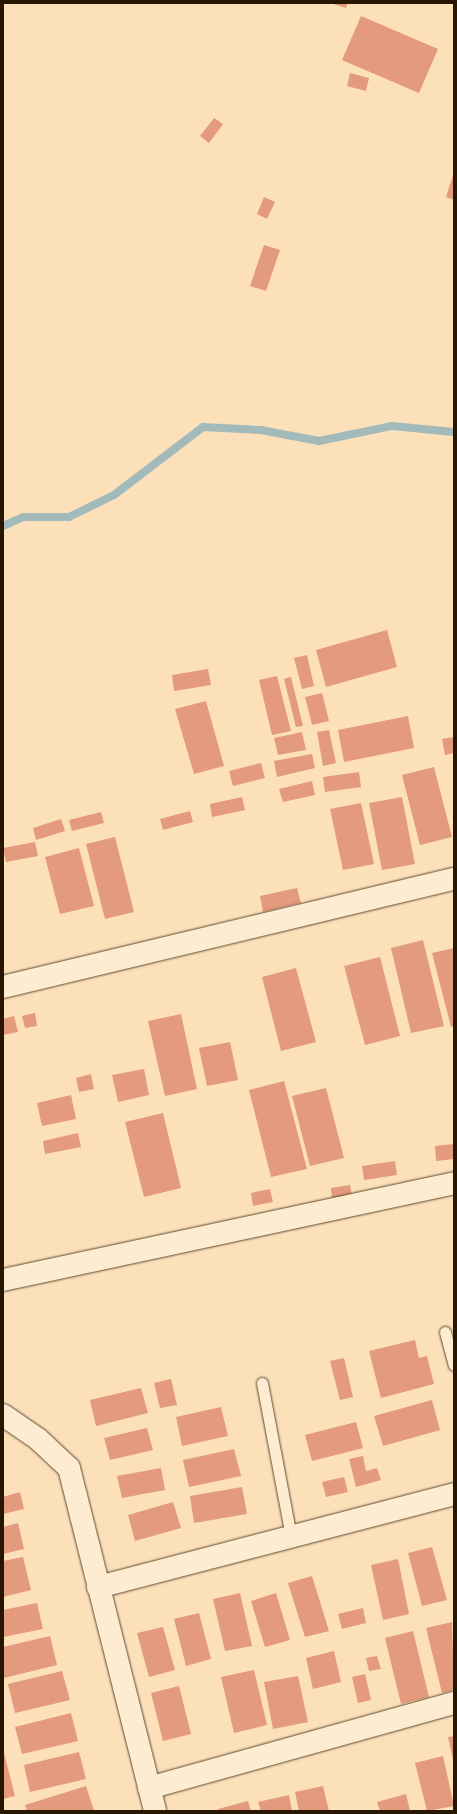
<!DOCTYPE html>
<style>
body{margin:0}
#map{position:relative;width:457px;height:1814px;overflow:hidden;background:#fce0ba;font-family:"Libre Bodoni",serif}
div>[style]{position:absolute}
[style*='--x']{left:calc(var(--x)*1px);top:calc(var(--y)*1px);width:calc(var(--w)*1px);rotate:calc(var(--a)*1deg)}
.stream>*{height:8px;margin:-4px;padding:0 4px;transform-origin:4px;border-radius:4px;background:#a3baba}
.building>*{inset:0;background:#e49a7c}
.roads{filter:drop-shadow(0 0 1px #5d492e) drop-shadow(0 0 1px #5d492e)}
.service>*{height:11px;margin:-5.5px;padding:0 5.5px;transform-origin:5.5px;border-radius:5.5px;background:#fdebd2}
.minor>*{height:22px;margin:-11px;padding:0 11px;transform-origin:11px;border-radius:11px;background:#fdebd2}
span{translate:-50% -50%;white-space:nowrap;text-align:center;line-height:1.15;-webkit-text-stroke:3px #fdebd2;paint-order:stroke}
.frame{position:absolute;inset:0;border:4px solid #281700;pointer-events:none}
</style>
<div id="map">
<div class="stream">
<i style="--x:3;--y:526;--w:22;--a:-24"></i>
<i style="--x:23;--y:517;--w:46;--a:0"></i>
<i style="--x:69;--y:517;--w:50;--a:-26.1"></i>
<i style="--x:114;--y:495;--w:112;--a:-37.4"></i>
<i style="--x:203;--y:427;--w:58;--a:3"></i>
<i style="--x:261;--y:430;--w:59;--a:10.7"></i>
<i style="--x:319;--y:441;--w:75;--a:-11.6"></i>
<i style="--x:392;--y:426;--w:62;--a:5.5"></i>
</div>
<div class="building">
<i style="clip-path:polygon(330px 3px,348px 3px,346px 8px)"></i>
<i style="clip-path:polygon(361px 16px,438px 49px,419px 93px,342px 60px)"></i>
<i style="clip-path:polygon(350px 73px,369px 78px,366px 91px,347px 86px)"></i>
<i style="clip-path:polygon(214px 118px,223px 124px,209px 143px,200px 136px)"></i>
<i style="clip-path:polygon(454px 172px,454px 200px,446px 197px)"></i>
<i style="clip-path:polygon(264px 197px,275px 202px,267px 219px,257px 214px)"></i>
<i style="clip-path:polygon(264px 245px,280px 250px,266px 291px,250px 286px)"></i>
<i style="clip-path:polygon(387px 630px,397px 667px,326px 687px,316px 650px)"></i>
<i style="clip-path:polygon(307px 655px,314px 686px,302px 689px,294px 658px)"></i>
<i style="clip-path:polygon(208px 669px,211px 685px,174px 691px,172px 675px)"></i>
<i style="clip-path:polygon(277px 676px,291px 731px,272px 735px,259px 680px)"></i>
<i style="clip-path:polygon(291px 677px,303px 726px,296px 727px,284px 679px)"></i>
<i style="clip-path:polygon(322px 693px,329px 721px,312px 725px,305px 697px)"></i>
<i style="clip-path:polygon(206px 701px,224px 766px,194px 774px,175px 709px)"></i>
<i style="clip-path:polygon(408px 716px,414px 748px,344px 762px,338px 730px)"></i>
<i style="clip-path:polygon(329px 730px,336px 763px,323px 766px,317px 732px)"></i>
<i style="clip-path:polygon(302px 732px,306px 750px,278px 755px,274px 738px)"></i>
<i style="clip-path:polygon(454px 737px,454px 753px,445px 755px,442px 739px)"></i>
<i style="clip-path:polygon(312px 754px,315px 768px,277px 777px,274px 761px)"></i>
<i style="clip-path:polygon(261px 763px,265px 778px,233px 786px,229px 771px)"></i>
<i style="clip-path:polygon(434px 767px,452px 837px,420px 845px,402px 775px)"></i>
<i style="clip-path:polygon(359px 772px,361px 787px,325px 792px,323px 777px)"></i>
<i style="clip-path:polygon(312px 781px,315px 795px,283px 802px,279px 789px)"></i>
<i style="clip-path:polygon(242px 797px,245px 810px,212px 817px,210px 804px)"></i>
<i style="clip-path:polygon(402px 797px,415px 864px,382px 870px,369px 803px)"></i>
<i style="clip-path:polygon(361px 803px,374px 864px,343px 870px,330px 809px)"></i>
<i style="clip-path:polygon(190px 811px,193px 822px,163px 830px,160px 819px)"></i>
<i style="clip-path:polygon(101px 812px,104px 823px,72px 831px,69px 820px)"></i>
<i style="clip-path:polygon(61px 819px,65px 831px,36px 840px,33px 828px)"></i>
<i style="clip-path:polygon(115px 837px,134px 912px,105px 919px,86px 844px)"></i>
<i style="clip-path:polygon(35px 842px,38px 856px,6px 862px,3px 848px)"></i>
<i style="clip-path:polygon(79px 848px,94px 906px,60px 914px,45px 857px)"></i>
<i style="clip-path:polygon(297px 888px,301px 903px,263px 912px,260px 896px)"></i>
<i style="clip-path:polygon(423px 940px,444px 1026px,411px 1033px,391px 948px)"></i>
<i style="clip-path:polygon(454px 948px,454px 1026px,451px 1027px,432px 953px)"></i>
<i style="clip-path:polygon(380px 957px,400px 1036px,365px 1045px,344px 966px)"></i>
<i style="clip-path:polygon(296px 968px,316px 1042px,281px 1051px,262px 977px)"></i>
<i style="clip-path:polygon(35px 1013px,37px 1026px,25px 1028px,22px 1016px)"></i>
<i style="clip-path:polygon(181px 1014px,197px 1089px,165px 1096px,148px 1021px)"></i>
<i style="clip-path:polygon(14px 1016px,18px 1032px,3px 1035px,3px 1019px)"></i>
<i style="clip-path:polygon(230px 1042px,238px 1080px,207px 1086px,199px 1048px)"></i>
<i style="clip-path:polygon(144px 1069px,149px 1095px,118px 1102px,112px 1075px)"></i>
<i style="clip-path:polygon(91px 1074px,94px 1089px,79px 1092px,76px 1078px)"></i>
<i style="clip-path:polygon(284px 1081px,307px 1169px,271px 1177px,249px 1090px)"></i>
<i style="clip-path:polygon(326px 1088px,344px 1158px,310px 1166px,292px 1096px)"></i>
<i style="clip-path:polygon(71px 1095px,76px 1119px,42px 1126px,37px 1103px)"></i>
<i style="clip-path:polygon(163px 1113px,181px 1188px,144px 1197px,125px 1122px)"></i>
<i style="clip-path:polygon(78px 1133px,81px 1147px,45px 1154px,43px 1141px)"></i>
<i style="clip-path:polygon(454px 1144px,454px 1159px,436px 1161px,435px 1146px)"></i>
<i style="clip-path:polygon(395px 1161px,397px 1175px,364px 1180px,362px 1166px)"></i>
<i style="clip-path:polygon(350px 1185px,352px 1195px,332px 1198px,331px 1188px)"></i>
<i style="clip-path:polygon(270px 1189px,273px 1202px,253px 1206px,251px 1193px)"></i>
<i style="clip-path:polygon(415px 1340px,419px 1358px,427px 1356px,434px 1384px,381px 1398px,369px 1351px)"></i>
<i style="clip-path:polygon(344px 1358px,353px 1397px,340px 1400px,330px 1361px)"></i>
<i style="clip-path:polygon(171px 1379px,177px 1405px,160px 1408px,154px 1383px)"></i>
<i style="clip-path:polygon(141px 1388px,148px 1413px,96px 1426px,90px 1400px)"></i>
<i style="clip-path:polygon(432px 1400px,440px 1430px,383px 1446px,374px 1416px)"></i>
<i style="clip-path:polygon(221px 1407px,228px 1436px,182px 1446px,176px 1417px)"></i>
<i style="clip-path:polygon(356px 1422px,363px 1448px,312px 1461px,305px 1435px)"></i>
<i style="clip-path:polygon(147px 1428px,153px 1450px,110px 1460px,104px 1438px)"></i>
<i style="clip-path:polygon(234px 1449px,241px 1476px,189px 1487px,183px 1460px)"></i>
<i style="clip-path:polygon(363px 1456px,366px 1471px,377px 1468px,381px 1480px,356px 1487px,349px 1459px)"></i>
<i style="clip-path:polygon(161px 1468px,165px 1490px,122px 1498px,117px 1476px)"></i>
<i style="clip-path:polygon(344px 1477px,348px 1492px,326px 1497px,322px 1482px)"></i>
<i style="clip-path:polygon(242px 1487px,247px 1514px,194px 1523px,190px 1496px)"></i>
<i style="clip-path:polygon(20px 1492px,24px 1509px,3px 1514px,3px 1497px)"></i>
<i style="clip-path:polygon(173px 1502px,181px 1528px,135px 1541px,128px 1515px)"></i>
<i style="clip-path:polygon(18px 1523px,24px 1549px,3px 1554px,3px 1527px)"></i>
<i style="clip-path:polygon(432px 1547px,447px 1600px,422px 1606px,408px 1553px)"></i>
<i style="clip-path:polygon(23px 1557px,31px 1590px,3px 1597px,3px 1561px)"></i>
<i style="clip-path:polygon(398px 1559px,409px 1614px,383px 1620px,371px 1565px)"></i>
<i style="clip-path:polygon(312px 1576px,329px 1631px,305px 1637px,288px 1583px)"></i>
<i style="clip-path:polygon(240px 1593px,252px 1646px,225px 1651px,213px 1599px)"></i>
<i style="clip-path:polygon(276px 1593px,290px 1640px,265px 1647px,251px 1601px)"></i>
<i style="clip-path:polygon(37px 1603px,43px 1629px,3px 1637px,3px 1610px)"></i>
<i style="clip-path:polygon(363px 1608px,366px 1623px,342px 1629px,338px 1614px)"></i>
<i style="clip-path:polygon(199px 1613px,211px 1659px,186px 1666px,174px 1619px)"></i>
<i style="clip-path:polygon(452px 1622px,454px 1690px,442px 1693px,426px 1628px)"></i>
<i style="clip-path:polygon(163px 1627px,175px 1670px,149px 1677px,137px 1633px)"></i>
<i style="clip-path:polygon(413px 1631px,429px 1697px,401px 1704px,385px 1638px)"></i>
<i style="clip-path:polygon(50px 1636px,57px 1665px,4px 1678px,3px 1647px)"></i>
<i style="clip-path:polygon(334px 1651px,341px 1682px,313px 1689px,306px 1658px)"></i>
<i style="clip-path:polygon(377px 1656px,381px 1669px,369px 1671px,366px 1658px)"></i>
<i style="clip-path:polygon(254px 1670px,267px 1725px,234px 1733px,221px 1677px)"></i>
<i style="clip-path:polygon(62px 1671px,70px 1700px,15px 1713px,8px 1684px)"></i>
<i style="clip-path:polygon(365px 1674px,371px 1700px,358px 1703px,352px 1677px)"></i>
<i style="clip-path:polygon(298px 1676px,308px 1722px,273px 1729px,264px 1682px)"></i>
<i style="clip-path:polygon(179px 1686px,191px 1734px,163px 1741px,151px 1693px)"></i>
<i style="clip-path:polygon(71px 1713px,78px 1741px,22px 1754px,15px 1727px)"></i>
<i style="clip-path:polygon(454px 1736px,454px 1760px,453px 1760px,448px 1737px)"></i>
<i style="clip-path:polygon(3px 1749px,15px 1796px,3px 1799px)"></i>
<i style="clip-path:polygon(79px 1752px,86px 1779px,30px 1792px,24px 1765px)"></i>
<i style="clip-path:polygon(443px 1756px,454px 1806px,427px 1811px,415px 1763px)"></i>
<i style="clip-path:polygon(86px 1786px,94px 1811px,27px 1811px,25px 1805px)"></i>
<i style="clip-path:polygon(323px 1786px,329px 1811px,299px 1811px,295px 1792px)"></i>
<i style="clip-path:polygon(406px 1794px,410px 1811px,380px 1811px,377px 1802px)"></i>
<i style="clip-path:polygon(289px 1795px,292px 1811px,261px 1811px,258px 1802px)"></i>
<i style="clip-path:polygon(248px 1801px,251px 1811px,219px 1811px,218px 1809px)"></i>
</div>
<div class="roads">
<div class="service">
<i style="--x:445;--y:1332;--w:34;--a:75"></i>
<i style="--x:262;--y:1383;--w:157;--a:79.3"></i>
</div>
<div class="minor">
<i style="--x:3;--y:987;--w:464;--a:-13.5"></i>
<i style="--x:3;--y:1280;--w:461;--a:-12.1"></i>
<i style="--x:3;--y:1415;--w:42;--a:34.4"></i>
<i style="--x:38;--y:1439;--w:42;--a:43.1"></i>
<i style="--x:69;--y:1468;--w:354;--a:75.9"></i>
<i style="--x:98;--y:1587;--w:368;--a:-14.6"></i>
<i style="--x:149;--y:1788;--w:317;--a:-15.6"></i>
</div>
</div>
<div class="frame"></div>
</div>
